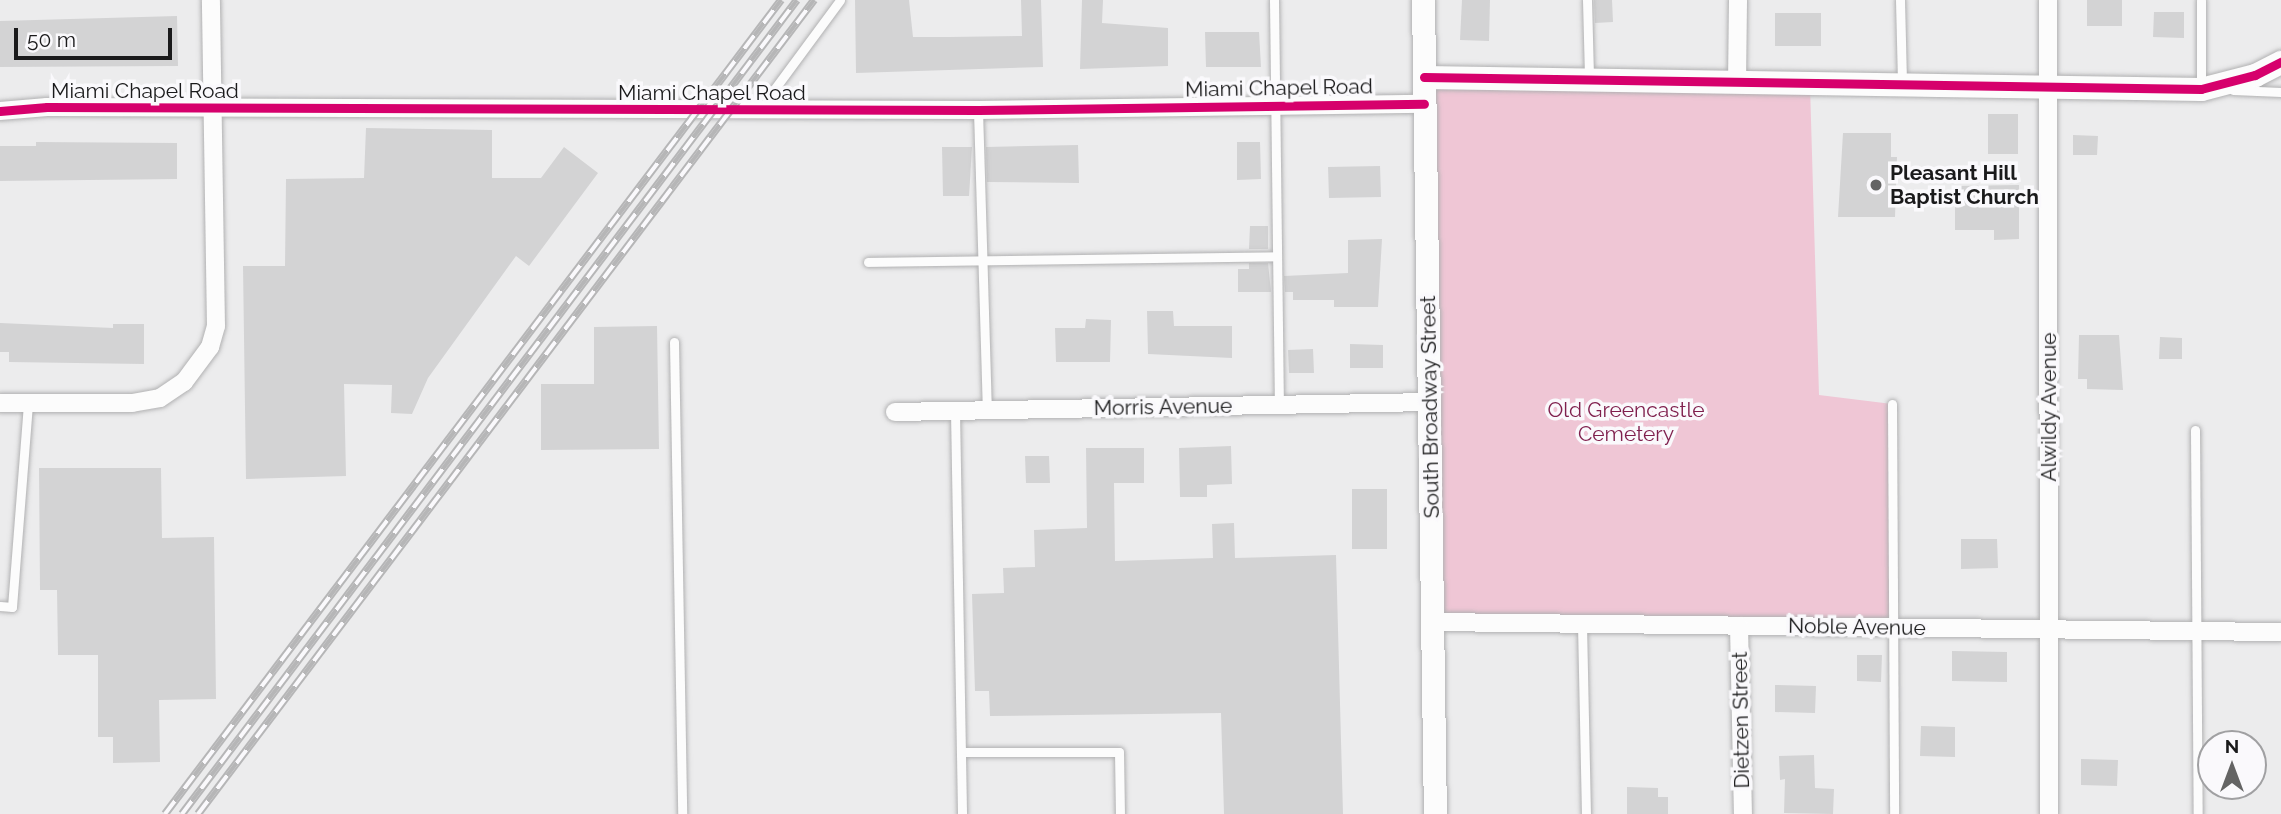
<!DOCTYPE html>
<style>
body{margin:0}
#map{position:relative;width:2281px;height:814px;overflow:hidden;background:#ececed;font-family:Raleway,sans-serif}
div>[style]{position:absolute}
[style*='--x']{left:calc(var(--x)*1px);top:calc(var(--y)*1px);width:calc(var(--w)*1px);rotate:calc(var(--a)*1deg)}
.green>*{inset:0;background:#efc6d5}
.building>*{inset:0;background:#d3d3d4}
.roads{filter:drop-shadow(0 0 2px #b1b1b2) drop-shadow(0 0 2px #b1b1b2)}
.service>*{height:9px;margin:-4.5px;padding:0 4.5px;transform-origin:4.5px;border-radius:4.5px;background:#fcfcfc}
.minor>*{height:18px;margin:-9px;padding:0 9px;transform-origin:9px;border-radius:9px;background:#fcfcfc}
.tertiary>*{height:23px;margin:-11.5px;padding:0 11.5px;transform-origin:11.5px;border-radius:11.5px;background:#fcfcfc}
.rail>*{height:8px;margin-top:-4px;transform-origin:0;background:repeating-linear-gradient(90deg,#faf9fc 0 16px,#b6b6b7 0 32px);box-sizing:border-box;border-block:2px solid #b6b6b7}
.cycleway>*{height:9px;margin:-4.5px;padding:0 4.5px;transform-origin:4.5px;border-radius:4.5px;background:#d6006c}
.dots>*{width:19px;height:19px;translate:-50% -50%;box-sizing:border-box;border:4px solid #faf9fc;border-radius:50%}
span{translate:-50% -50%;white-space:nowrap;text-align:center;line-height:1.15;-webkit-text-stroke:7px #faf9fc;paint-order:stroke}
.street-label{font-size:21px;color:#1a1a1b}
.poi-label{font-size:21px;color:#1a1a1b;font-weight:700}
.left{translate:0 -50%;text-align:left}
.park-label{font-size:21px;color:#7f1f4d}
.north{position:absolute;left:2197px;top:730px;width:70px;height:70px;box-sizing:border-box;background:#faf9fc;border:2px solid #a0a0a2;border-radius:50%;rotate:0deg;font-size:19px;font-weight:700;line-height:28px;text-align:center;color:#1a1a1b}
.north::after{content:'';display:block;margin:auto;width:24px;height:32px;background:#646464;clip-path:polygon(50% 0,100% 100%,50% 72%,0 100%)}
.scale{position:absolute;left:14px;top:28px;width:158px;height:32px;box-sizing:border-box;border:4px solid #1a1a1b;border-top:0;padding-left:9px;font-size:21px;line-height:24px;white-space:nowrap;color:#1a1a1b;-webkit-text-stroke:5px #faf9fc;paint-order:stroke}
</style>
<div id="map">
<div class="green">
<i style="clip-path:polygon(1424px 77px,1810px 85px,1819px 395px,1892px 404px,1894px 627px,1433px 622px)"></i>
</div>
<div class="building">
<i style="clip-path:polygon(855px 0,909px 0,913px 37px,949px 37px,1022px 36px,1021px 0,1041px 0,1043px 67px,856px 73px)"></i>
<i style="clip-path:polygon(1082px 0,1103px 0,1102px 23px,1168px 28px,1168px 66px,1080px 69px)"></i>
<i style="clip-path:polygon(1462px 0,1490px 0,1489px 41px,1460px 40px)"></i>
<i style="clip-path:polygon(1594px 0,1612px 0,1613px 22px,1595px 23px)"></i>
<i style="clip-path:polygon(2087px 0,2122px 0,2122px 26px,2087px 26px)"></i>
<i style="clip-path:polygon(2154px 12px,2184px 12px,2184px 38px,2153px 37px)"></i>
<i style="clip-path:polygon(1775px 13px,1821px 13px,1821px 46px,1775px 46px)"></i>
<i style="clip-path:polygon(177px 16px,178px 66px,0 67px,0 21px)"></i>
<i style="clip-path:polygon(1205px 32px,1259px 32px,1261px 67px,1206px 67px)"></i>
<i style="clip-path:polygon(1988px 114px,2018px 114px,2018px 154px,1988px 154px)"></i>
<i style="clip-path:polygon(366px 128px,492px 130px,492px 178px,541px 178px,564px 147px,598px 173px,529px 266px,516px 256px,428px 378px,412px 414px,391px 413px,392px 385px,344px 384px,346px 476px,246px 479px,243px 266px,285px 266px,286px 179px,364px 178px)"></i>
<i style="clip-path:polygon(1843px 133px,1891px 133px,1891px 157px,1897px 157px,1895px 217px,1838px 217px)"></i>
<i style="clip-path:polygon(2073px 135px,2098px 136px,2097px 155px,2073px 155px)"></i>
<i style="clip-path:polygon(36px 142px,177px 143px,177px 179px,0 181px,0 146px,36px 146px)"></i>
<i style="clip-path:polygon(1237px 142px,1260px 142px,1261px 179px,1237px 180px)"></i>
<i style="clip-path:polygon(1078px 145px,1079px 183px,987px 182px,986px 147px)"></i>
<i style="clip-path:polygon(942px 147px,972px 147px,969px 196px,943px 196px)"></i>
<i style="clip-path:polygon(1380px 166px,1381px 197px,1329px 198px,1328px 167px)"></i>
<i style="clip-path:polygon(2019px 185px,2019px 239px,1994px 240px,1994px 230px,1955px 230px,1955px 186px)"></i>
<i style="clip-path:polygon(1250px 226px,1268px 226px,1268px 249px,1249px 249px)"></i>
<i style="clip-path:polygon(1382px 239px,1378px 307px,1334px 307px,1334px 300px,1293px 300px,1293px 292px,1285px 292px,1284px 276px,1348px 273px,1348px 240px)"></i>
<i style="clip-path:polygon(1249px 263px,1268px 263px,1271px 292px,1238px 292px,1238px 269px,1249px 269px)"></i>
<i style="clip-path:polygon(1147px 311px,1173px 311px,1174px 326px,1232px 326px,1232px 358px,1148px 354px)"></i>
<i style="clip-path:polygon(1086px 319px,1111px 320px,1110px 362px,1056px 362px,1055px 328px,1085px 328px)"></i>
<i style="clip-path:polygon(0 323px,113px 328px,113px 324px,144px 324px,144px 364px,9px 362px,9px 352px,0 352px)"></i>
<i style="clip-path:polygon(657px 326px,659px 449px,541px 450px,541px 384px,594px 384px,594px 327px)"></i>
<i style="clip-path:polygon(2079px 335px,2119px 335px,2123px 390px,2087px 389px,2087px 379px,2078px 379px)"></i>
<i style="clip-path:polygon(2160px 337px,2182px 338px,2182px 359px,2159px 359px)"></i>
<i style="clip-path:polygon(1350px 344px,1383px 345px,1383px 368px,1350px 368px)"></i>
<i style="clip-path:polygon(1313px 349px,1314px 373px,1289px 373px,1288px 350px)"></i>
<i style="clip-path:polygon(1231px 446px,1232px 484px,1207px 485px,1207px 497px,1180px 497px,1179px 448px)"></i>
<i style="clip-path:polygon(1086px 448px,1144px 448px,1144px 483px,1114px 483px,1115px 561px,1213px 558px,1212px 524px,1234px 523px,1235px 558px,1336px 555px,1343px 814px,1224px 814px,1221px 713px,990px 716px,989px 691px,975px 691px,972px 594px,1004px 593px,1003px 568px,1035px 567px,1034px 530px,1087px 528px)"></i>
<i style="clip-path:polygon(1025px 456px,1049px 456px,1050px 483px,1026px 483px)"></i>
<i style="clip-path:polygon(39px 468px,161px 468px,162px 538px,214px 537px,216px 699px,159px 700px,160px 762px,113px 763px,113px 737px,98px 737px,98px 655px,58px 655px,57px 590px,40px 590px)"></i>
<i style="clip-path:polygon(1352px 489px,1387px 489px,1387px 549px,1352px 549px)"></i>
<i style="clip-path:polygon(1961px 539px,1997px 539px,1998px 568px,1961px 569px)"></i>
<i style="clip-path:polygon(1952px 651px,2007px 652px,2007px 682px,1952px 681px)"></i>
<i style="clip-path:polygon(1857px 655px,1882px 655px,1881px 682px,1857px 681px)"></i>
<i style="clip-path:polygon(1775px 685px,1816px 686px,1815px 713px,1775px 712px)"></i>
<i style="clip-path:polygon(1921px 726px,1955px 727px,1955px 757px,1920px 756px)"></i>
<i style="clip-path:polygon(1814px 755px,1815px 788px,1834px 789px,1833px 814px,1784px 813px,1785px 779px,1780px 780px,1779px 756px)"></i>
<i style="clip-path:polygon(2081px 759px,2118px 760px,2117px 786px,2081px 785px)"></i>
<i style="clip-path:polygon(1627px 787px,1658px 788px,1658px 797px,1668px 797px,1668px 814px,1627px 814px)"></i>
</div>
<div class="roads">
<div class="service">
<i style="--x:1274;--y:0;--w:405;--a:89.3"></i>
<i style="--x:1587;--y:0;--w:77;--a:88.5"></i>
<i style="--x:1900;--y:0;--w:82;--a:88.6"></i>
<i style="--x:2201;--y:0;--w:89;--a:90"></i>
<i style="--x:2233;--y:90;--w:48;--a:2.4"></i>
<i style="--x:764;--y:109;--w:20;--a:-63"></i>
<i style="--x:773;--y:91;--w:113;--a:-53.6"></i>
<i style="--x:978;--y:110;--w:300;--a:88.3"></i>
<i style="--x:868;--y:262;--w:409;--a:-0.8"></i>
<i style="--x:674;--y:342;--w:472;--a:89"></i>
<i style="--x:1892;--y:404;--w:410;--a:89.7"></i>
<i style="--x:955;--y:411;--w:403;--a:89"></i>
<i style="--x:2195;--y:430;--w:384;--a:89.6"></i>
<i style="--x:0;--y:606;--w:12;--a:5"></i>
<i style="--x:12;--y:607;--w:205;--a:-85.5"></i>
<i style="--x:1582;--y:624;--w:190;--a:88.8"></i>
<i style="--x:961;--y:752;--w:158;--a:0"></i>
<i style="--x:1119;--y:752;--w:62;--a:89.1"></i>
</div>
<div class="minor">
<i style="--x:2048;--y:0;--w:814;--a:89.93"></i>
<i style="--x:1737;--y:83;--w:83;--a:-89.3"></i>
<i style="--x:0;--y:111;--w:47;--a:-4.9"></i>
<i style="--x:47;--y:107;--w:931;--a:0.18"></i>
<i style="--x:978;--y:110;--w:446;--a:-0.8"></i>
<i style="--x:0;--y:403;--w:132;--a:0"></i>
<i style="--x:132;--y:403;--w:28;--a:-10"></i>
<i style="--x:160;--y:398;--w:29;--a:-34"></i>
<i style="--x:184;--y:382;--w:44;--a:-53.4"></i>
<i style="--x:210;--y:347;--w:22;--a:-74"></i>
<i style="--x:216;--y:326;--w:326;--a:-90.9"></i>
<i style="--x:895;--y:412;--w:536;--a:-1.07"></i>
<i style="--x:1433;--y:622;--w:848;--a:0.68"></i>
<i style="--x:1739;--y:626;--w:188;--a:88.8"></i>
</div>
<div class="tertiary">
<i style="--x:1423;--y:0;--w:814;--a:89.16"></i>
<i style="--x:1424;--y:77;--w:777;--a:0.88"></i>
<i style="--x:2201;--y:89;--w:56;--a:-14.5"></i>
<i style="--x:2255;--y:75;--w:29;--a:-27"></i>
</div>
</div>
<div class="rail">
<i style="--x:165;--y:814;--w:1021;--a:-52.88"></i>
<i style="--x:182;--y:814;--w:1020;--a:-52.93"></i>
<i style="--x:198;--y:814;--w:1021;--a:-52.88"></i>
</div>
<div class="cycleway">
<i style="--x:1424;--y:77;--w:777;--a:0.88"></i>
<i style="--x:2201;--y:89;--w:56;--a:-14.5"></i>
<i style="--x:2255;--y:75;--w:29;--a:-27"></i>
<i style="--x:0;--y:111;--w:47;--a:-4.9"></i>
<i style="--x:47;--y:107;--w:931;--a:0.18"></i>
<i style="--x:978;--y:110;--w:446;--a:-0.8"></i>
</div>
<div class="dots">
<i style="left:1876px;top:185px;background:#646464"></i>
</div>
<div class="street-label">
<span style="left:1279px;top:88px;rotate:-1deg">Miami Chapel Road</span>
<span style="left:145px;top:91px">Miami Chapel Road</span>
<span style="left:712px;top:93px">Miami Chapel Road</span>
<span style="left:1163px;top:407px;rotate:-1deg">Morris Avenue</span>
<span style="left:1430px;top:407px;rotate:-91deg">South Broadway Street</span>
<span style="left:2049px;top:407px;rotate:-90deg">Alwildy Avenue</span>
<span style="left:1857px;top:627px;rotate:1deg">Noble Avenue</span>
<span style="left:1741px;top:720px;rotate:-91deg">Dietzen Street</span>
</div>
<div class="poi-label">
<span class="left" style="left:1890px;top:185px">Pleasant Hill<br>Baptist Church</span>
</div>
<div class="park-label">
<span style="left:1626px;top:422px">Old Greencastle<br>Cemetery</span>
</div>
<div class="north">N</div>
<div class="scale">50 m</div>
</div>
